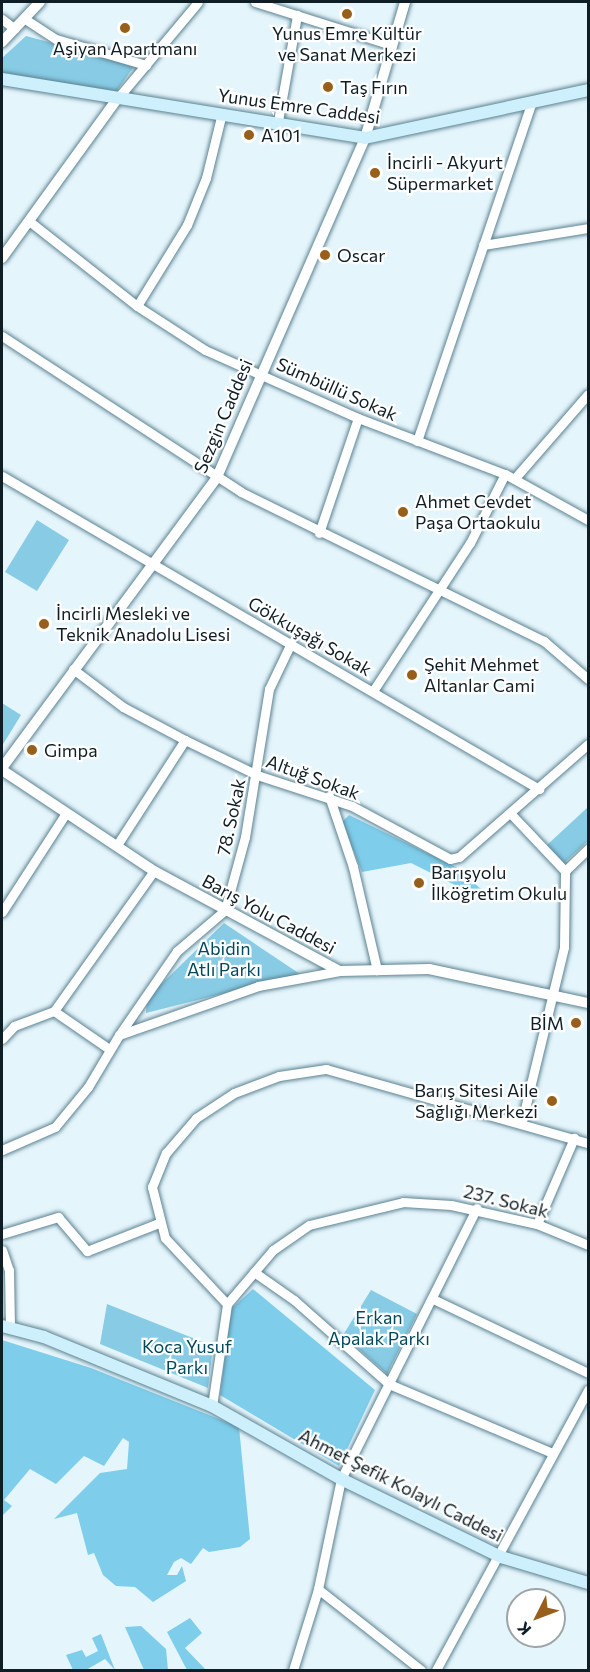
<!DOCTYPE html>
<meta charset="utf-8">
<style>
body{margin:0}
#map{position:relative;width:590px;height:1672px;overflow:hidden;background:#e5f5fc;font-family:Commissioner,sans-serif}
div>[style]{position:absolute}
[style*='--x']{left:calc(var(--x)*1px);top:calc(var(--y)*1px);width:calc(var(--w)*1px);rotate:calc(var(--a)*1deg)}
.green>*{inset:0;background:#88cbe5}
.forest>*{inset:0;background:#7ecdeb}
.roads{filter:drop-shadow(0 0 2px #5b8291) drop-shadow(0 0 2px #5b8291)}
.minor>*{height:9px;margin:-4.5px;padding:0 4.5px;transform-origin:4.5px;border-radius:4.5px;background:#fff}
.tertiary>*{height:10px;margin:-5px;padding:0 5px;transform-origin:5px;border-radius:5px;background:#fff}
.secondary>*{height:12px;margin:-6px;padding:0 6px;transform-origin:6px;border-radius:6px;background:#cdf0fc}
.dots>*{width:16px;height:16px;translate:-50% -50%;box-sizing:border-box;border:3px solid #fff;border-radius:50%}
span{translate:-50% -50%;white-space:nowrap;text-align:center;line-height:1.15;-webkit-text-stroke:4.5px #fff;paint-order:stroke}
.poi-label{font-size:18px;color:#0f1e24}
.left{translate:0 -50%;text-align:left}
.right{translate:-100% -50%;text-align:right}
.street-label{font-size:18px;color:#0f1e24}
.park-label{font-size:18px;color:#00495d}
.frame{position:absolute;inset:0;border:3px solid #0f1e24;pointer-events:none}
.north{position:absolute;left:506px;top:1588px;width:60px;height:60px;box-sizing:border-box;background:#fff;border:2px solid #9fa5a7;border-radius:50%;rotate:228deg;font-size:16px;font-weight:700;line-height:24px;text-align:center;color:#0f1e24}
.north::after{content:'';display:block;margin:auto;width:21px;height:27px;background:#975f19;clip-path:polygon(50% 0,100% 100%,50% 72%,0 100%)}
</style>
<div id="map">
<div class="green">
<i style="clip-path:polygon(26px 36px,135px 65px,114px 95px,2px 77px,2px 58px)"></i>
<i style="clip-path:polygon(37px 520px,69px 540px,37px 591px,5px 572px)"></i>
<i style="clip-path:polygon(2px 703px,21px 715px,2px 746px)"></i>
<i style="clip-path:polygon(588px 807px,588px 841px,564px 863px,547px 845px)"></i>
<i style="clip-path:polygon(224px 923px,300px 974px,146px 1013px,147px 998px)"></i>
<i style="clip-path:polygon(371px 1290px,417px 1314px,387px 1374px,343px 1335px)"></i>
<i style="clip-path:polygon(107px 1304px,213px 1346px,208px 1388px,100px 1344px)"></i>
</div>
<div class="forest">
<i style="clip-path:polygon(349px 815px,458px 868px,484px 892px,469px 892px,411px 863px,362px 872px,342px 822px)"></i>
<i style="clip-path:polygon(253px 1289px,375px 1390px,339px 1466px,220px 1395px,231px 1309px)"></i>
<i style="clip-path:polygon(2px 1340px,91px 1368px,239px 1427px,250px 1539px,240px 1547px,209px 1552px,203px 1548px,191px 1564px,181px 1558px,174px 1562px,167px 1575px,177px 1575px,182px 1566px,186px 1581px,153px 1602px,135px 1587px,116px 1586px,103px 1575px,94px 1553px,88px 1555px,77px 1513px,54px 1519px,100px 1473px,127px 1469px,129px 1442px,123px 1438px,104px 1466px,84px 1456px,56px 1484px,30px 1469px,4px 1500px,12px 1506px,2px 1516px)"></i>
<i style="clip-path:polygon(190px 1618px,202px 1633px,185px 1648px,206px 1670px,187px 1670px,167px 1632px)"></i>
<i style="clip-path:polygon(141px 1626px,166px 1649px,168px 1670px,144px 1670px,125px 1627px)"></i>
<i style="clip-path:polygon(101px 1634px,115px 1670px,105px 1659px,86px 1670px,73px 1670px,66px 1655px,82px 1650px,86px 1657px,98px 1651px,92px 1638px)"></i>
</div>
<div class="roads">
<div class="minor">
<i style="--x:255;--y:2;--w:143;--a:17.5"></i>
<i style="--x:2;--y:19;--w:16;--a:38"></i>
<i style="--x:25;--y:19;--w:37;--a:33"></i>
<i style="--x:56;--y:39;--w:94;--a:16.1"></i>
<i style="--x:117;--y:99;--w:126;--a:-50.1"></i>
<i style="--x:278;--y:121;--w:108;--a:-79.8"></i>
<i style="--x:29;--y:221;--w:137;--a:38.2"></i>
<i style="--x:137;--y:306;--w:81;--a:32.9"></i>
<i style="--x:205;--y:350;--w:167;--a:24"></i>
<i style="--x:358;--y:418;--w:157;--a:20.9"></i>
<i style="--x:505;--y:474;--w:95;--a:29"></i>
<i style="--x:483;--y:245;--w:106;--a:-9.2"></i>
<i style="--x:137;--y:306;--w:95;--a:-58.3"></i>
<i style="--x:187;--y:225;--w:51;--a:-68"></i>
<i style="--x:206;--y:178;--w:67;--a:-76.2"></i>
<i style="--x:2;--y:336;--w:285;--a:33.1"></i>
<i style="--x:241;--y:492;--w:338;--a:26.2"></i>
<i style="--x:544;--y:641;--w:58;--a:40.8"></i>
<i style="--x:417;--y:441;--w:356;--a:-71.3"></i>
<i style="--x:2;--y:476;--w:622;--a:30.24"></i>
<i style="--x:515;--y:478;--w:111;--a:-49"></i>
<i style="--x:319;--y:533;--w:121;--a:-71.3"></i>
<i style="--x:73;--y:669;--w:63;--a:37.2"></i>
<i style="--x:123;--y:707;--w:70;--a:28"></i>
<i style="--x:185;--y:740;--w:80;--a:25.9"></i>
<i style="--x:257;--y:775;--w:100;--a:18.1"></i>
<i style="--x:352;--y:806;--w:111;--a:28.4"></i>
<i style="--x:450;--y:859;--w:9;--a:-13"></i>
<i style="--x:459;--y:857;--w:171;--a:-41.2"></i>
<i style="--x:373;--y:691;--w:177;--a:-56.8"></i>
<i style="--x:470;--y:543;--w:77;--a:-63.1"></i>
<i style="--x:329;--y:796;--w:75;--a:71.3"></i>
<i style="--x:353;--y:867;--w:106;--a:76.9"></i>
<i style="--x:511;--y:814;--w:79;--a:46.5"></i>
<i style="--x:117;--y:845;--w:125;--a:-57.1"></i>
<i style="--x:2;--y:912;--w:118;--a:-57.1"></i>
<i style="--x:54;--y:1011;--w:172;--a:-54.5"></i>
<i style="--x:119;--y:1035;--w:102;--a:-55.4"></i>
<i style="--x:177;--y:951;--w:63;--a:-40.5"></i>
<i style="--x:225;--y:910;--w:76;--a:-74.7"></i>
<i style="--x:245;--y:837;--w:150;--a:-80.8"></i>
<i style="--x:269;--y:689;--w:51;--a:-64.4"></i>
<i style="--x:2;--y:1039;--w:18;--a:-47"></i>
<i style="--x:14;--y:1026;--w:43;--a:-20.6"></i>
<i style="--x:54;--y:1011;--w:67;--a:34.6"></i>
<i style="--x:522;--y:1121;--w:179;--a:-76.4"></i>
<i style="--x:564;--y:947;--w:76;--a:-89.2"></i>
<i style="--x:565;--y:871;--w:32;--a:-44"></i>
<i style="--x:2;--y:1150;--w:58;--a:-23.5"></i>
<i style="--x:55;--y:1127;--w:52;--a:-50.5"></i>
<i style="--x:88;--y:1087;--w:61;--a:-59.2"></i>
<i style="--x:119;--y:1035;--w:147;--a:-19.4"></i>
<i style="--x:258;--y:986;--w:83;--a:-10.4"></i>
<i style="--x:537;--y:1224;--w:94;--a:-66.7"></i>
<i style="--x:2;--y:1234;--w:59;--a:-16.9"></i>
<i style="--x:58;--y:1217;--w:45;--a:49.5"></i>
<i style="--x:87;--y:1251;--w:77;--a:-21.3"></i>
<i style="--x:2;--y:1250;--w:21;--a:71"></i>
<i style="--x:9;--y:1270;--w:57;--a:89"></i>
<i style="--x:254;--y:1272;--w:49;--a:35"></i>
<i style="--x:294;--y:1300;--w:127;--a:41.5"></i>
<i style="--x:389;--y:1384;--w:177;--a:22.9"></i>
<i style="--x:433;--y:1299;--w:172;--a:25.5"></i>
<i style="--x:227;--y:1304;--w:91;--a:-133.2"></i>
<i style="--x:165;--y:1238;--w:53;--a:-104.3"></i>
<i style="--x:152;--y:1187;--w:37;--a:-68"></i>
<i style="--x:166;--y:1153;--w:46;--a:-49.4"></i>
<i style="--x:196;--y:1118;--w:45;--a:-33.3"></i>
<i style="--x:234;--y:1093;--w:48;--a:-20.7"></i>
<i style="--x:279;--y:1076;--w:48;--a:-8.5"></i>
<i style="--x:326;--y:1069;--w:272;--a:15.8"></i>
<i style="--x:212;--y:1406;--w:103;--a:-81.6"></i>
<i style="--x:227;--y:1304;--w:71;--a:-49.6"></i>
<i style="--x:273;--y:1250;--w:44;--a:-34.8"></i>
<i style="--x:309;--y:1225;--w:97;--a:-13.7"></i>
<i style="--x:403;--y:1202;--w:48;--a:3.6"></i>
<i style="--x:451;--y:1205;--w:88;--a:12.5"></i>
<i style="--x:537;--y:1224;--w:55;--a:22.4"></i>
<i style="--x:318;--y:1589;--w:131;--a:38.2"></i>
<i style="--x:293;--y:1670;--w:85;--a:-72.8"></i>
<i style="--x:318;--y:1589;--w:112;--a:-78.2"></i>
<i style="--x:341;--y:1479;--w:303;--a:-63.4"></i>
<i style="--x:436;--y:1670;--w:319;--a:-61.5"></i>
</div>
<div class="tertiary">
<i style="--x:2;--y:42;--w:55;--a:-46.5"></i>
<i style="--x:2;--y:258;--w:196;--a:-54.1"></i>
<i style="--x:2;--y:768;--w:362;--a:-53.5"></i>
<i style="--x:217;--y:477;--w:370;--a:-66.4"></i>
<i style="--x:365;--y:138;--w:142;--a:-73.6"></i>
<i style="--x:2;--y:770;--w:182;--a:33.6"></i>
<i style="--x:154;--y:871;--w:211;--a:28.3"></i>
<i style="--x:340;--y:971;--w:89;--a:-1.3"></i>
<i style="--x:429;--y:969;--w:163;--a:12.1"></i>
</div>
<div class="secondary">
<i style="--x:2;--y:79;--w:368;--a:9.2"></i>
<i style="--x:365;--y:138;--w:228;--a:-12.1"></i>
<i style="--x:2;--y:1326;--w:43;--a:14.7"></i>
<i style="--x:44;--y:1337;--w:182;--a:22.3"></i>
<i style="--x:212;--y:1406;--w:148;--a:29.5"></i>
<i style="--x:341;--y:1479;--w:178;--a:26"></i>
<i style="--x:501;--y:1557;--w:91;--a:16.6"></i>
</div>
</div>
<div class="dots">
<i style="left:347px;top:14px;background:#975f19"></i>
<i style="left:125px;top:28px;background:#975f19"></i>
<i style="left:328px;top:87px;background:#975f19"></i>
<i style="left:249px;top:135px;background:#975f19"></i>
<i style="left:375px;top:173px;background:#975f19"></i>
<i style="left:325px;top:255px;background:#975f19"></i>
<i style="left:403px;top:512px;background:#975f19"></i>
<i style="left:44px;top:624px;background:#975f19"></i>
<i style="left:412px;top:675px;background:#975f19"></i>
<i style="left:32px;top:750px;background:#975f19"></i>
<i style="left:419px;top:883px;background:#975f19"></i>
<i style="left:576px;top:1023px;background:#975f19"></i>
<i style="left:552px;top:1101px;background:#975f19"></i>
</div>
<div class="poi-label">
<span style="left:347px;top:44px">Yunus Emre Kültür<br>ve Sanat Merkezi</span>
<span style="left:125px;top:48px">Aşiyan Apartmanı</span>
<span class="left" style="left:340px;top:87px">Taş Fırın</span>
<span class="left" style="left:261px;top:135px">A101</span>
<span class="left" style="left:387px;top:173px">İncirli - Akyurt<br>Süpermarket</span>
<span class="left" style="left:337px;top:255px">Oscar</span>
<span class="left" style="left:415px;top:512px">Ahmet Cevdet<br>Paşa Ortaokulu</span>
<span class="left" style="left:56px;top:624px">İncirli Mesleki ve<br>Teknik Anadolu Lisesi</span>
<span class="left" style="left:424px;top:675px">Şehit Mehmet<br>Altanlar Cami</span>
<span class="left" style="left:44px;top:750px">Gimpa</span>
<span class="left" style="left:431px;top:883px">Barışyolu<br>İlköğretim Okulu</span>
<span class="right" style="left:564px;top:1023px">BİM</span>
<span class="right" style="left:538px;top:1101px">Barış Sitesi Aile<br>Sağlığı Merkezi</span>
</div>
<div class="street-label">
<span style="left:299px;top:106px;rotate:8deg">Yunus Emre Caddesi</span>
<span style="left:337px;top:389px;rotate:24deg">Sümbüllü Sokak</span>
<span style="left:223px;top:416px;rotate:-67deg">Sezgin Caddesi</span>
<span style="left:310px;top:636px;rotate:30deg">Gökkuşağı Sokak</span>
<span style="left:313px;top:777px;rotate:20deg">Altuğ Sokak</span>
<span style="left:231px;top:817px;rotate:-78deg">78. Sokak</span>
<span style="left:269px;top:914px;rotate:28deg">Barış Yolu Caddesi</span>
<span style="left:506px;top:1201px;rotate:14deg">237. Sokak</span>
<span style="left:401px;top:1485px;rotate:27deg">Ahmet Şefik Kolaylı Caddesi</span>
</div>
<div class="park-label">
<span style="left:224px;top:959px">Abidin<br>Atlı Parkı</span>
<span style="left:379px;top:1328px">Erkan<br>Apalak Parkı</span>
<span style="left:187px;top:1357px">Koca Yusuf<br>Parkı</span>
</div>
<div class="frame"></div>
<div class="north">K</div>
</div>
